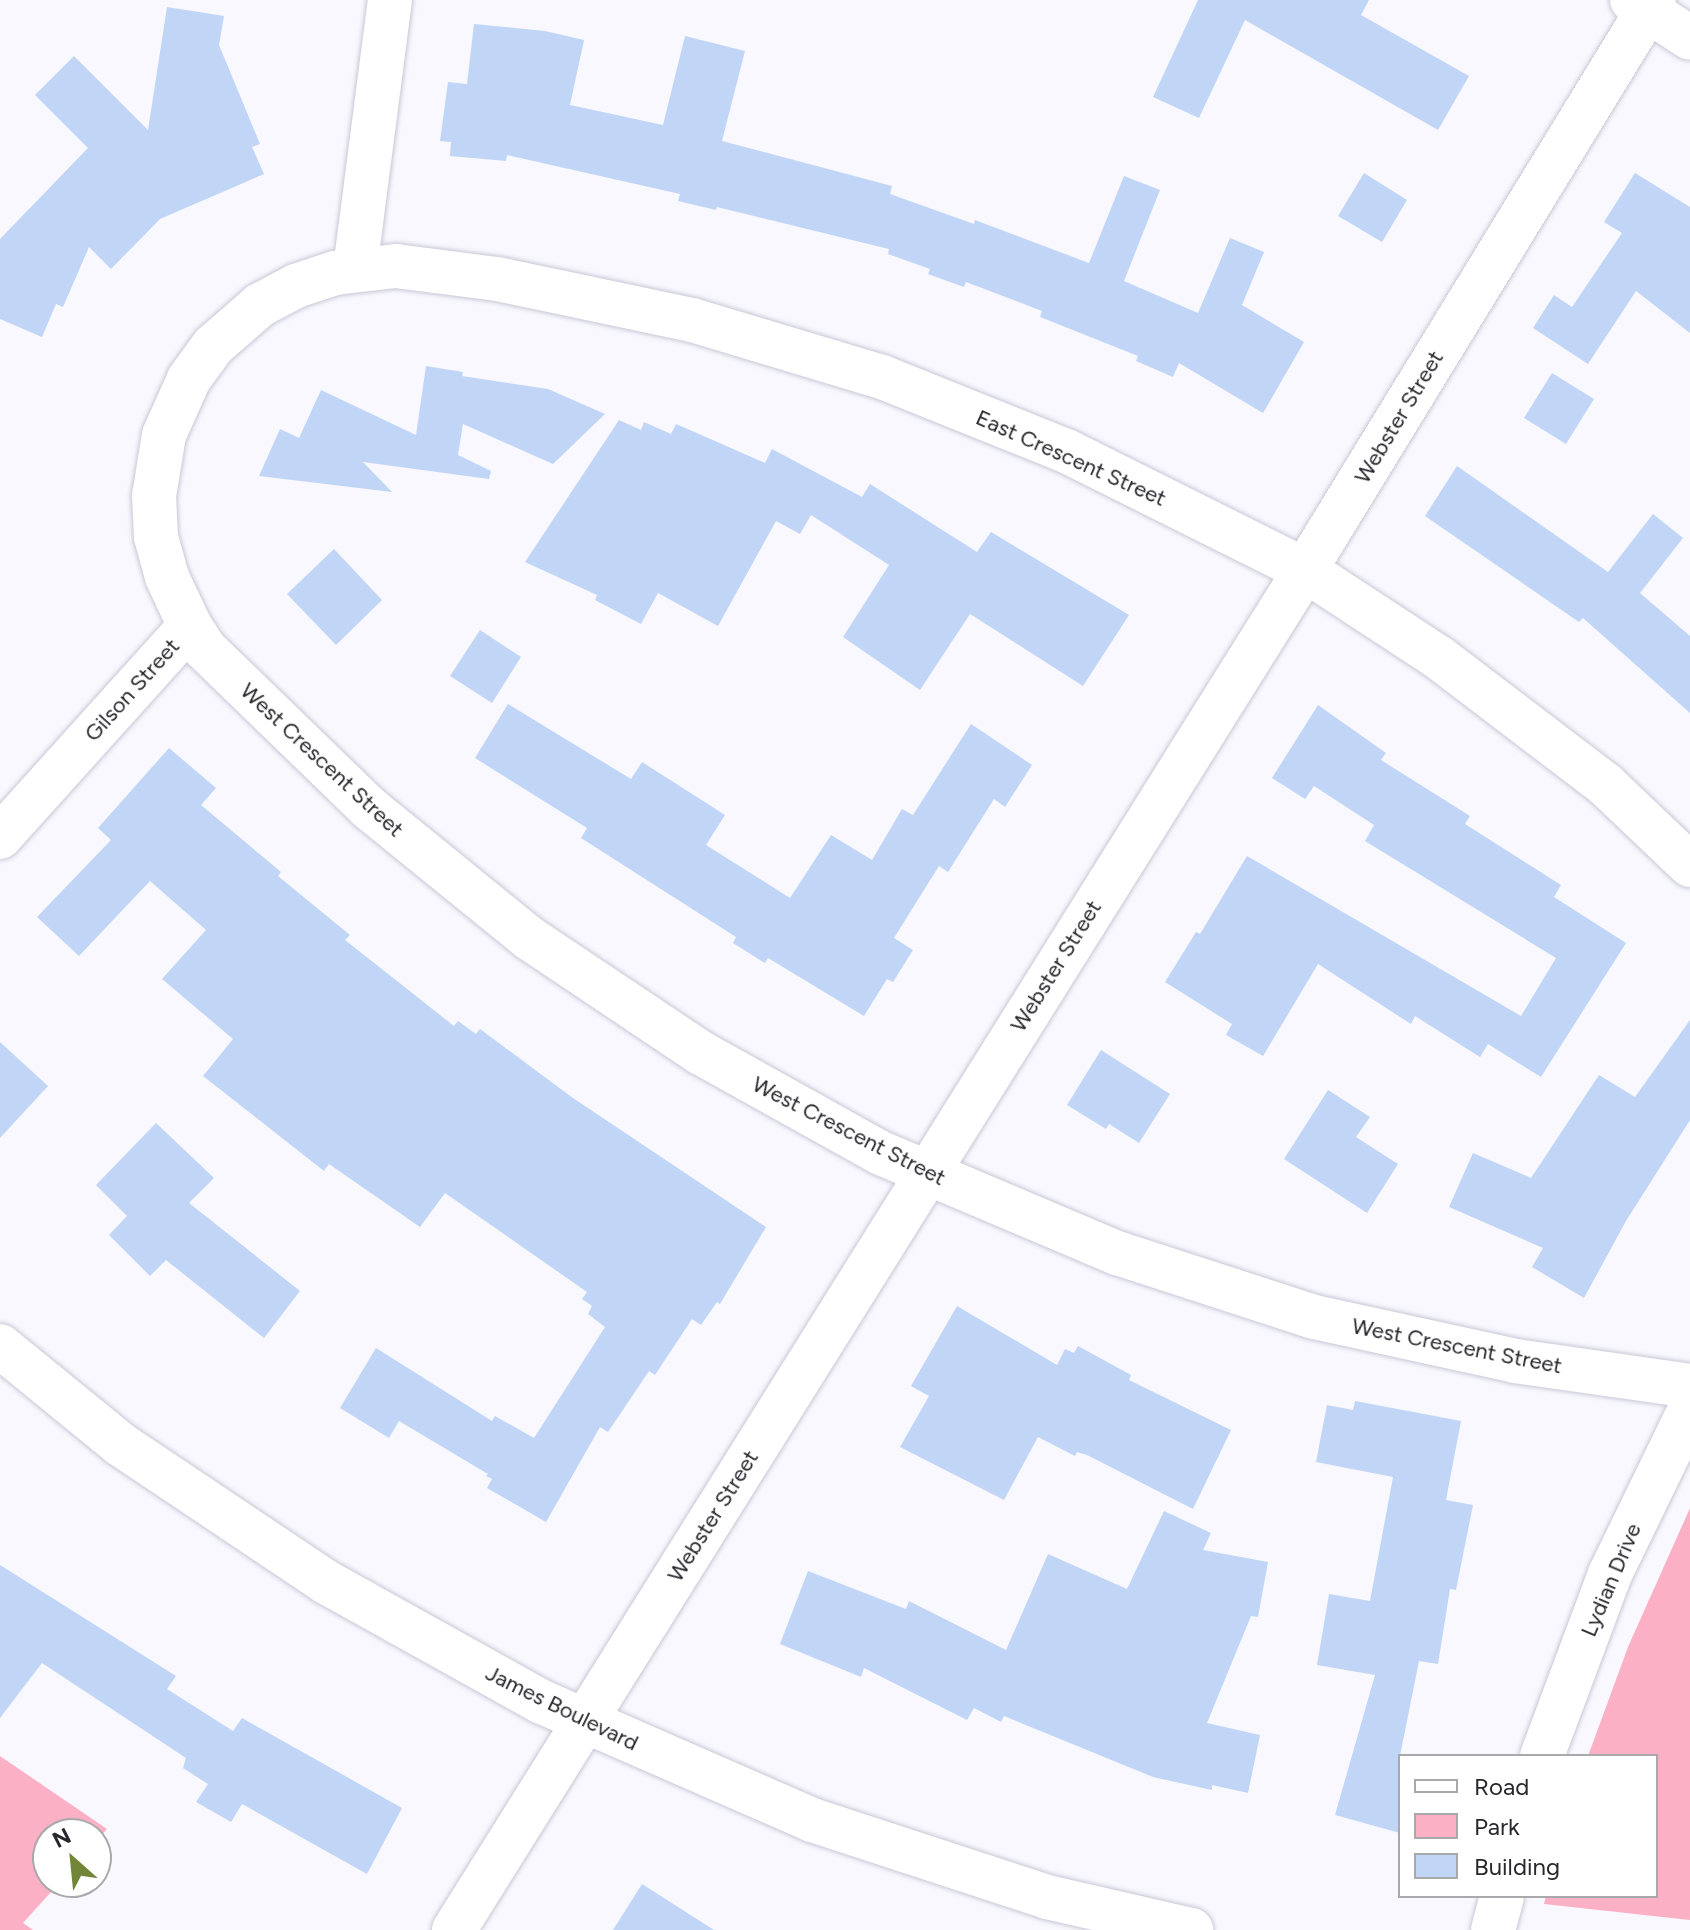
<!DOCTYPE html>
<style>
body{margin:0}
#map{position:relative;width:1690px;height:1930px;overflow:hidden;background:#f8f8fe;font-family:Figtree,sans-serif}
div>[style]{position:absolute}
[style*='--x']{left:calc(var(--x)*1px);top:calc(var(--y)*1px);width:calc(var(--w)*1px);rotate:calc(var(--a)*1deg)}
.green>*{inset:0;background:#fcb0c6}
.building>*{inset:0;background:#c1d6f6}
.roads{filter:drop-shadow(0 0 2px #c9c7d6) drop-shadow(0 0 2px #c9c7d6)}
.minor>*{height:44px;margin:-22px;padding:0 22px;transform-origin:22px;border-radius:22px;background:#fff}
span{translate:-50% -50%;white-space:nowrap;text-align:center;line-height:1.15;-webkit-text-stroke:7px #fff;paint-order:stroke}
.street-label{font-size:22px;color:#28272d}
.legend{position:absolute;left:1398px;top:1754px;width:260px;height:144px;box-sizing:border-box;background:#fff;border:2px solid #a9a9ab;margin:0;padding:10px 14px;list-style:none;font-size:24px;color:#28272d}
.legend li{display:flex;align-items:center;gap:16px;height:40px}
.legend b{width:40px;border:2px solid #a9a9ab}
.north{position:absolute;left:32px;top:1818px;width:80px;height:80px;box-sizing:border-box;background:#fff;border:2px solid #a9a9ab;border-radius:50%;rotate:333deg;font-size:22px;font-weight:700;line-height:32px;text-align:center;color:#28272d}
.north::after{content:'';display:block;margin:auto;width:28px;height:36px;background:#718637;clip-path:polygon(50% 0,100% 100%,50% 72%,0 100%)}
</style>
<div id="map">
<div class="green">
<i style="clip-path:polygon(1690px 1508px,1690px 1920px,1544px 1904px,1546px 1896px,1656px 1896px,1656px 1756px,1588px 1756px,1628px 1647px)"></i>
<i style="clip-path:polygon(0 1756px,107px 1829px,96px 1841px,96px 1834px,48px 1834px,48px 1882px,60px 1882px,23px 1923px,33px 1930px,0 1930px)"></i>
</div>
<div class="building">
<i style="clip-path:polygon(1198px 0,1369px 0,1361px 15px,1469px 76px,1438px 130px,1245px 20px,1199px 118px,1153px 97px)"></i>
<i style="clip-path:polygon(167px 7px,224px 16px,219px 45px,260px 144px,252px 147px,264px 174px,160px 219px,111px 269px,89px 247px,63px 307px,56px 304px,42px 337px,0 319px,0 239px,88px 148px,35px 95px,74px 56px,148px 130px)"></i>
<i style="clip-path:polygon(474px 24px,545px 31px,584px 40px,570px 105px,663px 125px,685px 36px,745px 51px,722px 141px,892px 186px,890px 194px,974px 224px,975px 220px,1089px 263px,1124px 176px,1160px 190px,1124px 281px,1198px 313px,1230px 238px,1264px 252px,1242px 305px,1304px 342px,1263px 413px,1179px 363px,1173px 377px,1136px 361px,1138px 356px,1040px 317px,1042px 311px,966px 282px,964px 287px,928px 274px,930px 269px,888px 254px,889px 249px,717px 207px,716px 210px,678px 201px,680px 194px,507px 155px,506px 161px,450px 156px,451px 142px,440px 141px,448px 82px,467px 84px)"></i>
<i style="clip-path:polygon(1364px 173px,1407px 200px,1382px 242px,1338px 216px)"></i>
<i style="clip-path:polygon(1635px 173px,1690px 207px,1690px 333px,1636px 291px,1588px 364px,1533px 328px,1554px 295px,1572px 307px,1622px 233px,1604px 222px)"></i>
<i style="clip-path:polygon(426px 366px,463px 372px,462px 376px,548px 389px,605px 414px,553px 464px,463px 424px,458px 455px,491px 471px,489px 479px,363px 462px,392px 492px,259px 476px,280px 429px,299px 438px,321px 390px,416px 435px)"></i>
<i style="clip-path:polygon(1552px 373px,1594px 399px,1566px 444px,1524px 418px)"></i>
<i style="clip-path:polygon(619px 420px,641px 430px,644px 422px,671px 434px,676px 424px,765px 463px,772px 449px,862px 497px,870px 484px,977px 552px,991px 532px,1129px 615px,1083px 686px,970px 614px,920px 690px,843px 637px,889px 565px,811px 515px,800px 534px,776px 521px,718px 626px,658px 593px,641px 624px,595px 600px,597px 595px,525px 562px)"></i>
<i style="clip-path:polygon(1457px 466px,1608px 572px,1653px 514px,1683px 538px,1640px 593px,1690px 636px,1690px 713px,1583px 618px,1579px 622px,1425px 516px)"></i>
<i style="clip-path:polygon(334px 549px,382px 600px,336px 645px,287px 594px)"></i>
<i style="clip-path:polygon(480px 630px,521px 657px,492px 703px,450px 676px)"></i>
<i style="clip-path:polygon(508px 704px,631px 779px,642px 762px,725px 815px,706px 845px,790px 898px,831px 835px,872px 860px,902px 809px,913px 815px,971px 724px,1032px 765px,1005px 807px,994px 799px,948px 872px,939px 866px,894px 938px,913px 950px,893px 982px,887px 979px,864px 1016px,768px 958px,765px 963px,733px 943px,736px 937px,581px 838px,587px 828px,475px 758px)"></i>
<i style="clip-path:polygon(1318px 705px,1386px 753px,1381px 760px,1470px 816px,1465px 824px,1561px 885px,1554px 897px,1626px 943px,1541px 1077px,1488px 1044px,1480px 1057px,1415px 1016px,1411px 1024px,1318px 964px,1263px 1056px,1226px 1035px,1232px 1024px,1165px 982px,1196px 932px,1200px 934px,1247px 856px,1521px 1016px,1556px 958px,1365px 841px,1374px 825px,1314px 786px,1305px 799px,1272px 778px)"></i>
<i style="clip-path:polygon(169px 748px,216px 788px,201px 805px,281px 872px,278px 876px,350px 935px,345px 940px,454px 1026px,458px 1021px,476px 1034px,480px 1029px,573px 1098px,766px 1227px,720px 1304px,717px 1302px,701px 1325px,692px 1319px,655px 1375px,649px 1371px,608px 1432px,600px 1427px,546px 1522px,487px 1488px,492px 1479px,486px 1476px,488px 1474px,399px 1421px,389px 1438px,340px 1408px,376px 1348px,492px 1421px,495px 1416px,534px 1438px,605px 1327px,588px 1314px,592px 1306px,582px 1299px,587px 1292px,445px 1193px,420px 1227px,329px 1164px,324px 1171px,203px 1076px,233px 1039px,162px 979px,206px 930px,150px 881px,79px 956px,37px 917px,111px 840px,98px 828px)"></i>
<i style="clip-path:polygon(1690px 1020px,1690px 1120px,1626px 1221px,1584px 1298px,1532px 1267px,1543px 1248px,1449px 1207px,1473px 1153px,1531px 1178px,1599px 1075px,1635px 1097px)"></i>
<i style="clip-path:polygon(0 1042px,48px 1086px,0 1138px)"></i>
<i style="clip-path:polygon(1101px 1050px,1170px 1094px,1139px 1143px,1109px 1124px,1106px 1129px,1067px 1105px)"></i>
<i style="clip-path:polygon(1328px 1090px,1370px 1117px,1356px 1137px,1398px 1164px,1367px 1213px,1284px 1159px)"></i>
<i style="clip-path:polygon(156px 1123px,214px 1178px,189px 1203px,300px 1291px,264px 1338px,166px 1260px,150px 1276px,109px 1235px,127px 1216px,96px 1185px)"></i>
<i style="clip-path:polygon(957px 1306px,1057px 1365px,1065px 1349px,1074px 1353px,1078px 1346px,1131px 1375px,1129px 1380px,1231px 1430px,1193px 1509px,1087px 1455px,1077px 1452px,1075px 1456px,1038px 1437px,1004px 1500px,900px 1447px,929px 1396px,911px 1386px)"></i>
<i style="clip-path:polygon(1355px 1401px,1461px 1421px,1446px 1500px,1473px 1505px,1456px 1590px,1450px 1589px,1438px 1664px,1419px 1661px,1400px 1756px,1400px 1833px,1335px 1815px,1375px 1675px,1317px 1665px,1329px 1594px,1370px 1601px,1393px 1477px,1316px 1462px,1327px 1405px,1353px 1410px)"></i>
<i style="clip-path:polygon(1164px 1511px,1211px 1533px,1203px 1550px,1268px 1562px,1258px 1617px,1251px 1616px,1207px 1723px,1260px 1735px,1248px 1793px,1212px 1785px,1212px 1790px,1153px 1777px,1004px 1716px,1001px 1722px,974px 1708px,967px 1720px,864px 1668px,861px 1677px,780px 1644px,808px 1571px,906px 1609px,909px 1601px,1006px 1650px,1048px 1554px,1127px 1589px)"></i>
<i style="clip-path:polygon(0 1565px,176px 1676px,167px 1689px,233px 1731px,242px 1718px,402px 1808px,367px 1874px,242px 1804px,231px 1822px,196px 1802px,208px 1784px,183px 1768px,186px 1758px,42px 1663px,0 1718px)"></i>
<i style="clip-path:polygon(642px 1884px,714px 1930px,613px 1930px)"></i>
</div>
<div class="roads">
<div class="minor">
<i style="--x:1632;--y:0;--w:69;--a:33.2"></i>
<i style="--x:355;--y:269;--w:271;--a:-82.6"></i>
<i style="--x:0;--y:837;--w:284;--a:-48"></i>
<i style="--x:1690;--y:865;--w:116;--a:-136.4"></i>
<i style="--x:1606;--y:785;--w:211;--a:-142.7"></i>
<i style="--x:1438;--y:657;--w:159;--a:-146.8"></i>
<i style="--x:1305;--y:570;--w:267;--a:-153.5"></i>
<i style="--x:1066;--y:451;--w:198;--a:-158.1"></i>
<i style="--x:882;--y:377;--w:198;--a:-163.3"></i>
<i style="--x:692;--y:320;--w:199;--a:-168.1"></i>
<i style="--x:497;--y:279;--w:102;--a:-172.7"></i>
<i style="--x:396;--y:266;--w:61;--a:173.5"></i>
<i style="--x:335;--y:273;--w:41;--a:161.6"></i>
<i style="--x:296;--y:286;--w:41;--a:152.2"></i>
<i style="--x:260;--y:305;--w:62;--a:138.9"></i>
<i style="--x:213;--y:346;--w:41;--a:126"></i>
<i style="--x:189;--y:379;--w:61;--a:114.1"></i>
<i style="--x:164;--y:435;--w:62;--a:99.3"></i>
<i style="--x:154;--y:496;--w:41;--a:87.2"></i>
<i style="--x:156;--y:537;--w:41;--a:74.6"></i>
<i style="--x:167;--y:577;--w:54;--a:64.9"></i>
<i style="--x:190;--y:626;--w:27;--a:57"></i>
<i style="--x:205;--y:649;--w:228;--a:44.1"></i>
<i style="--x:369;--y:808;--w:206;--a:39.1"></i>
<i style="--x:529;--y:938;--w:207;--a:33.8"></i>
<i style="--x:701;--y:1053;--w:206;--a:29.1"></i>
<i style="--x:881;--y:1153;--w:256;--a:23"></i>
<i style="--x:1117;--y:1253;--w:207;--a:18"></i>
<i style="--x:1314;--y:1317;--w:206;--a:12.3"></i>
<i style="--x:1515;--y:1361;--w:177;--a:8.1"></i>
<i style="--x:0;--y:1346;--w:155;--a:39.2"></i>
<i style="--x:120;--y:1444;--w:248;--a:33.8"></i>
<i style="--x:326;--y:1582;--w:247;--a:29.1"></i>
<i style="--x:542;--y:1702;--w:295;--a:23.6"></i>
<i style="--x:812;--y:1820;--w:247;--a:18.1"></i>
<i style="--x:1047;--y:1897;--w:148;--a:12.9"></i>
<i style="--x:1542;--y:1756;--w:194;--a:-69.5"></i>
<i style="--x:1610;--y:1574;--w:183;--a:-64.1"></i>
<i style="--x:454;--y:1930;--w:1604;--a:-57.96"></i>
<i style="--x:1305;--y:570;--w:668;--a:-58.52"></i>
<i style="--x:1493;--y:1930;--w:35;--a:-75"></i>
</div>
</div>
<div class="street-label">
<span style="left:1399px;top:417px;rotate:-59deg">Webster Street</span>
<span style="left:1071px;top:458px;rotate:24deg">East Crescent Street</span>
<span style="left:132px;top:690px;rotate:-48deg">Gilson Street</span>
<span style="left:322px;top:760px;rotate:43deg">West Crescent Street</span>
<span style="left:1056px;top:966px;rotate:-58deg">Webster Street</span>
<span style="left:849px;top:1131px;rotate:27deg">West Crescent Street</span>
<span style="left:1457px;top:1346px;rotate:11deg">West Crescent Street</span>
<span style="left:713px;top:1516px;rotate:-58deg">Webster Street</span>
<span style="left:1611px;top:1580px;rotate:-67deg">Lydian Drive</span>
<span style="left:562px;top:1708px;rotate:26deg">James Boulevard</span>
</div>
<ul class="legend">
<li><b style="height:10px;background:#fff"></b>Road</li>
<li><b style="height:22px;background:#fcb0c6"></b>Park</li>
<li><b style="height:22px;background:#c1d6f6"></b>Building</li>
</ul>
<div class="north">N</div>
</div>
